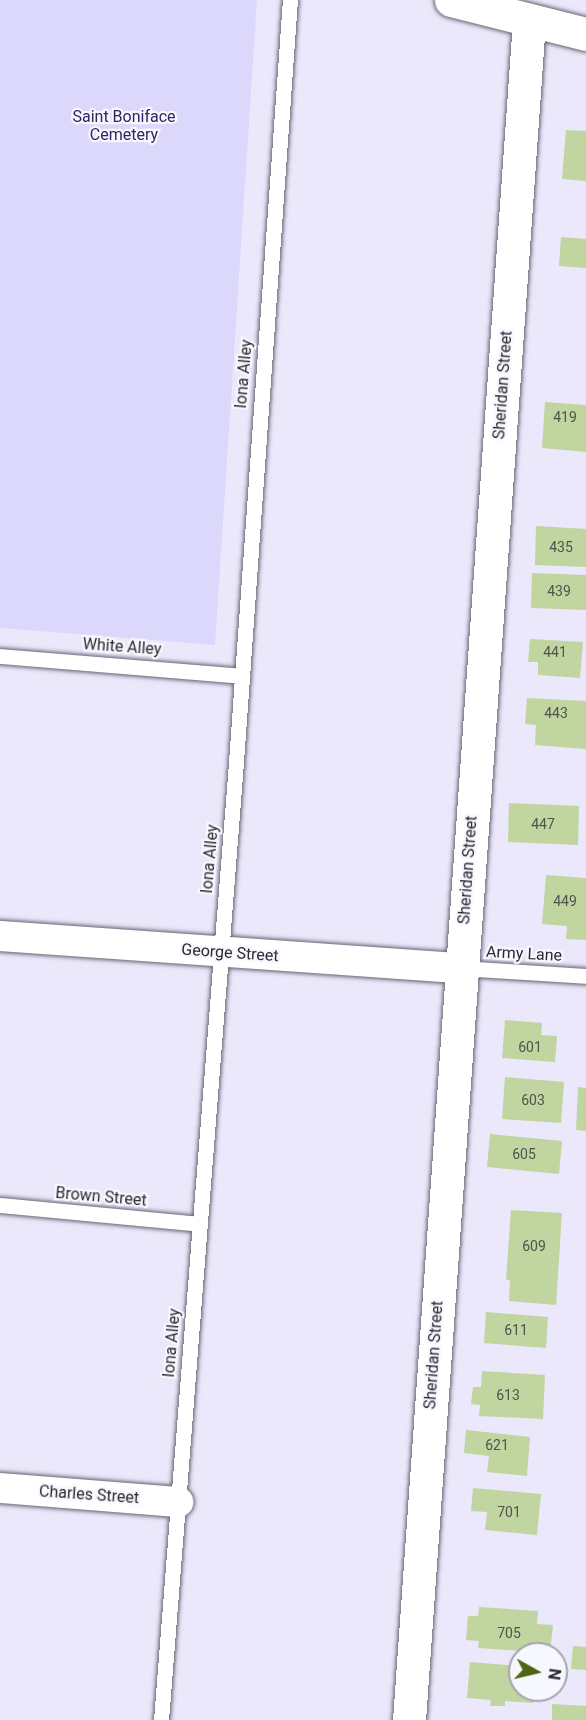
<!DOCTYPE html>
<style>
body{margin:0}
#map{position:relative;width:586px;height:1720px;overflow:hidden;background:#eae8fa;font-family:Roboto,sans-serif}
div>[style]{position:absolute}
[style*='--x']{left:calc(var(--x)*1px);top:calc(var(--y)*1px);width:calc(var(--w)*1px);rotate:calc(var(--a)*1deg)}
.green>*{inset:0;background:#dcd8fb}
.building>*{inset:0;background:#c0d5a0}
.roads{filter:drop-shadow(0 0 2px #676574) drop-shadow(0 0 2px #676574)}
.lane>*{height:15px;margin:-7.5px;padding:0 7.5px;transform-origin:7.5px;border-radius:7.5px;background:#fff}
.street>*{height:30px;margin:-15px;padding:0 15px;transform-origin:15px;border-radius:15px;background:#fff}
.secondary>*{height:33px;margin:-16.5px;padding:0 16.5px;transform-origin:16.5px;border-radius:16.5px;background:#fff}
span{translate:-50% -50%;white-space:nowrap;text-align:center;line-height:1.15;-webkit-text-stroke:4.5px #f7f7fe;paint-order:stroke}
.number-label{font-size:14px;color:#50544c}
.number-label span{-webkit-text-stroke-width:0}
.park-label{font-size:16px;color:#332360}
.street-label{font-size:16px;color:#2a2930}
.north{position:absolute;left:508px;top:1642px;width:60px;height:60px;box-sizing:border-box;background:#f7f7fe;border:2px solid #a5a5ac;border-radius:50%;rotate:98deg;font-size:16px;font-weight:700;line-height:24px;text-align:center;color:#2a2930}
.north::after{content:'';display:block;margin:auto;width:21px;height:27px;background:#4d6515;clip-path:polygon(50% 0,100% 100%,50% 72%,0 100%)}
</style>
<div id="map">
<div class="green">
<i style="clip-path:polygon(0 0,257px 0,215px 645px,0 628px)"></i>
</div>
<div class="building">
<i style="clip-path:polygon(566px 130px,586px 131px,586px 181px,562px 179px)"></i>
<i style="clip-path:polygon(561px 237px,586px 239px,586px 268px,559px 266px)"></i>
<i style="clip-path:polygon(545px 402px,586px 405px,586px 452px,542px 448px)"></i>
<i style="clip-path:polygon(536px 526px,586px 529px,586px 567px,535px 565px)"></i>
<i style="clip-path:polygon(532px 573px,586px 575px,586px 610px,531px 608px)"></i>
<i style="clip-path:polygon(530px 639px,583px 642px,580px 678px,538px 675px,538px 662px,528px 662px)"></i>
<i style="clip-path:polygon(527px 698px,586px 701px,586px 749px,535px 745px,536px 725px,525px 724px)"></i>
<i style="clip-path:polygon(509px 803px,579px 806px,578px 845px,508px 842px)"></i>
<i style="clip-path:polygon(546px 875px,586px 878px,586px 940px,566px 939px,567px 926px,542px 924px)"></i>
<i style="clip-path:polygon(505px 1020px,542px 1023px,541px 1035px,557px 1036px,555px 1062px,502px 1058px)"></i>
<i style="clip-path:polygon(505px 1077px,564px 1082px,561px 1123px,502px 1119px)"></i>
<i style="clip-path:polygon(578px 1087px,586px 1088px,586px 1131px,576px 1130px)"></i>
<i style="clip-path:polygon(490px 1134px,562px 1141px,559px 1174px,487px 1167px)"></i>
<i style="clip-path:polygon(511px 1210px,562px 1213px,556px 1305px,509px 1301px,510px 1280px,506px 1280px)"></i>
<i style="clip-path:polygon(486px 1312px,548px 1317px,546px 1348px,484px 1343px)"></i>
<i style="clip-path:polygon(482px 1371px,545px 1375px,543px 1419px,479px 1416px,480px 1405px,471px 1404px,473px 1387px,481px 1387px)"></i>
<i style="clip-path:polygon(466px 1430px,530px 1437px,527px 1476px,487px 1472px,489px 1456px,464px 1453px)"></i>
<i style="clip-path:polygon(473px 1488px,541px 1494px,537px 1535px,485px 1530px,487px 1512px,471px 1511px)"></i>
<i style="clip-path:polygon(479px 1607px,538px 1611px,537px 1624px,553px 1625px,550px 1653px,478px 1648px,479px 1641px,466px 1640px,468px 1616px,478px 1616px)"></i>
<i style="clip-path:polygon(573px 1646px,586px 1647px,586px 1670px,571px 1669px)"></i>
<i style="clip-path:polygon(470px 1662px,520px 1666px,520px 1690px,534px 1690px,533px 1703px,505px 1701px,505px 1706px,490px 1706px,491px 1700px,467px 1698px)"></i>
<i style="clip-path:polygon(552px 1704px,586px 1706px,586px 1720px,552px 1720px)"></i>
</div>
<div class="roads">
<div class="lane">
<i style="--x:0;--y:656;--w:243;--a:4.7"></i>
<i style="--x:460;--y:968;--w:126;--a:3.6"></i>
<i style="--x:0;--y:1205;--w:201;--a:5.4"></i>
<i style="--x:161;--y:1720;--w:947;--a:-85.52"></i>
<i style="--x:235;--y:776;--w:778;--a:-85.95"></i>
</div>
<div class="street">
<i style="--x:0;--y:936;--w:461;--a:4"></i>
<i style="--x:0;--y:1488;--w:179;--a:4.5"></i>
</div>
<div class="secondary">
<i style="--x:451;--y:0;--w:139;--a:14.1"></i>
<i style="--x:409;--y:1720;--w:1704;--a:-85.96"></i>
</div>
</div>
<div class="number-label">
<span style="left:565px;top:417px">419</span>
<span style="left:561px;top:547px">435</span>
<span style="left:559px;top:591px">439</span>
<span style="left:555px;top:652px">441</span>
<span style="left:556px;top:713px">443</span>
<span style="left:543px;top:824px">447</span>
<span style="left:565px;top:901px">449</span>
<span style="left:530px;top:1047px">601</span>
<span style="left:533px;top:1100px">603</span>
<span style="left:524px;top:1154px">605</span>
<span style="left:534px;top:1246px">609</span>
<span style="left:516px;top:1330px">611</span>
<span style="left:508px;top:1395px">613</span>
<span style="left:497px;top:1445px">621</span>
<span style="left:509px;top:1512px">701</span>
<span style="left:509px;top:1633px">705</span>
</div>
<div class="park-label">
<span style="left:124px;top:126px">Saint Boniface<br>Cemetery</span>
</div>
<div class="street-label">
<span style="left:244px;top:374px;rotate:-85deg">Iona Alley</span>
<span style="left:503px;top:385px;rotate:-86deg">Sheridan Street</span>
<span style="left:122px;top:647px;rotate:4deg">White Alley</span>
<span style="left:210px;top:859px;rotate:-85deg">Iona Alley</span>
<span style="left:468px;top:870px;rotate:-86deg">Sheridan Street</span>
<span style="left:230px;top:953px;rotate:4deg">George Street</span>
<span style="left:524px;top:954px;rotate:3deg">Army Lane</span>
<span style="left:101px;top:1197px;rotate:5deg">Brown Street</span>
<span style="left:172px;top:1343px;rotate:-85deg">Iona Alley</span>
<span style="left:434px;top:1355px;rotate:-86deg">Sheridan Street</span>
<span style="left:89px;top:1495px;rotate:4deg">Charles Street</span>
</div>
<div class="north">N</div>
</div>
